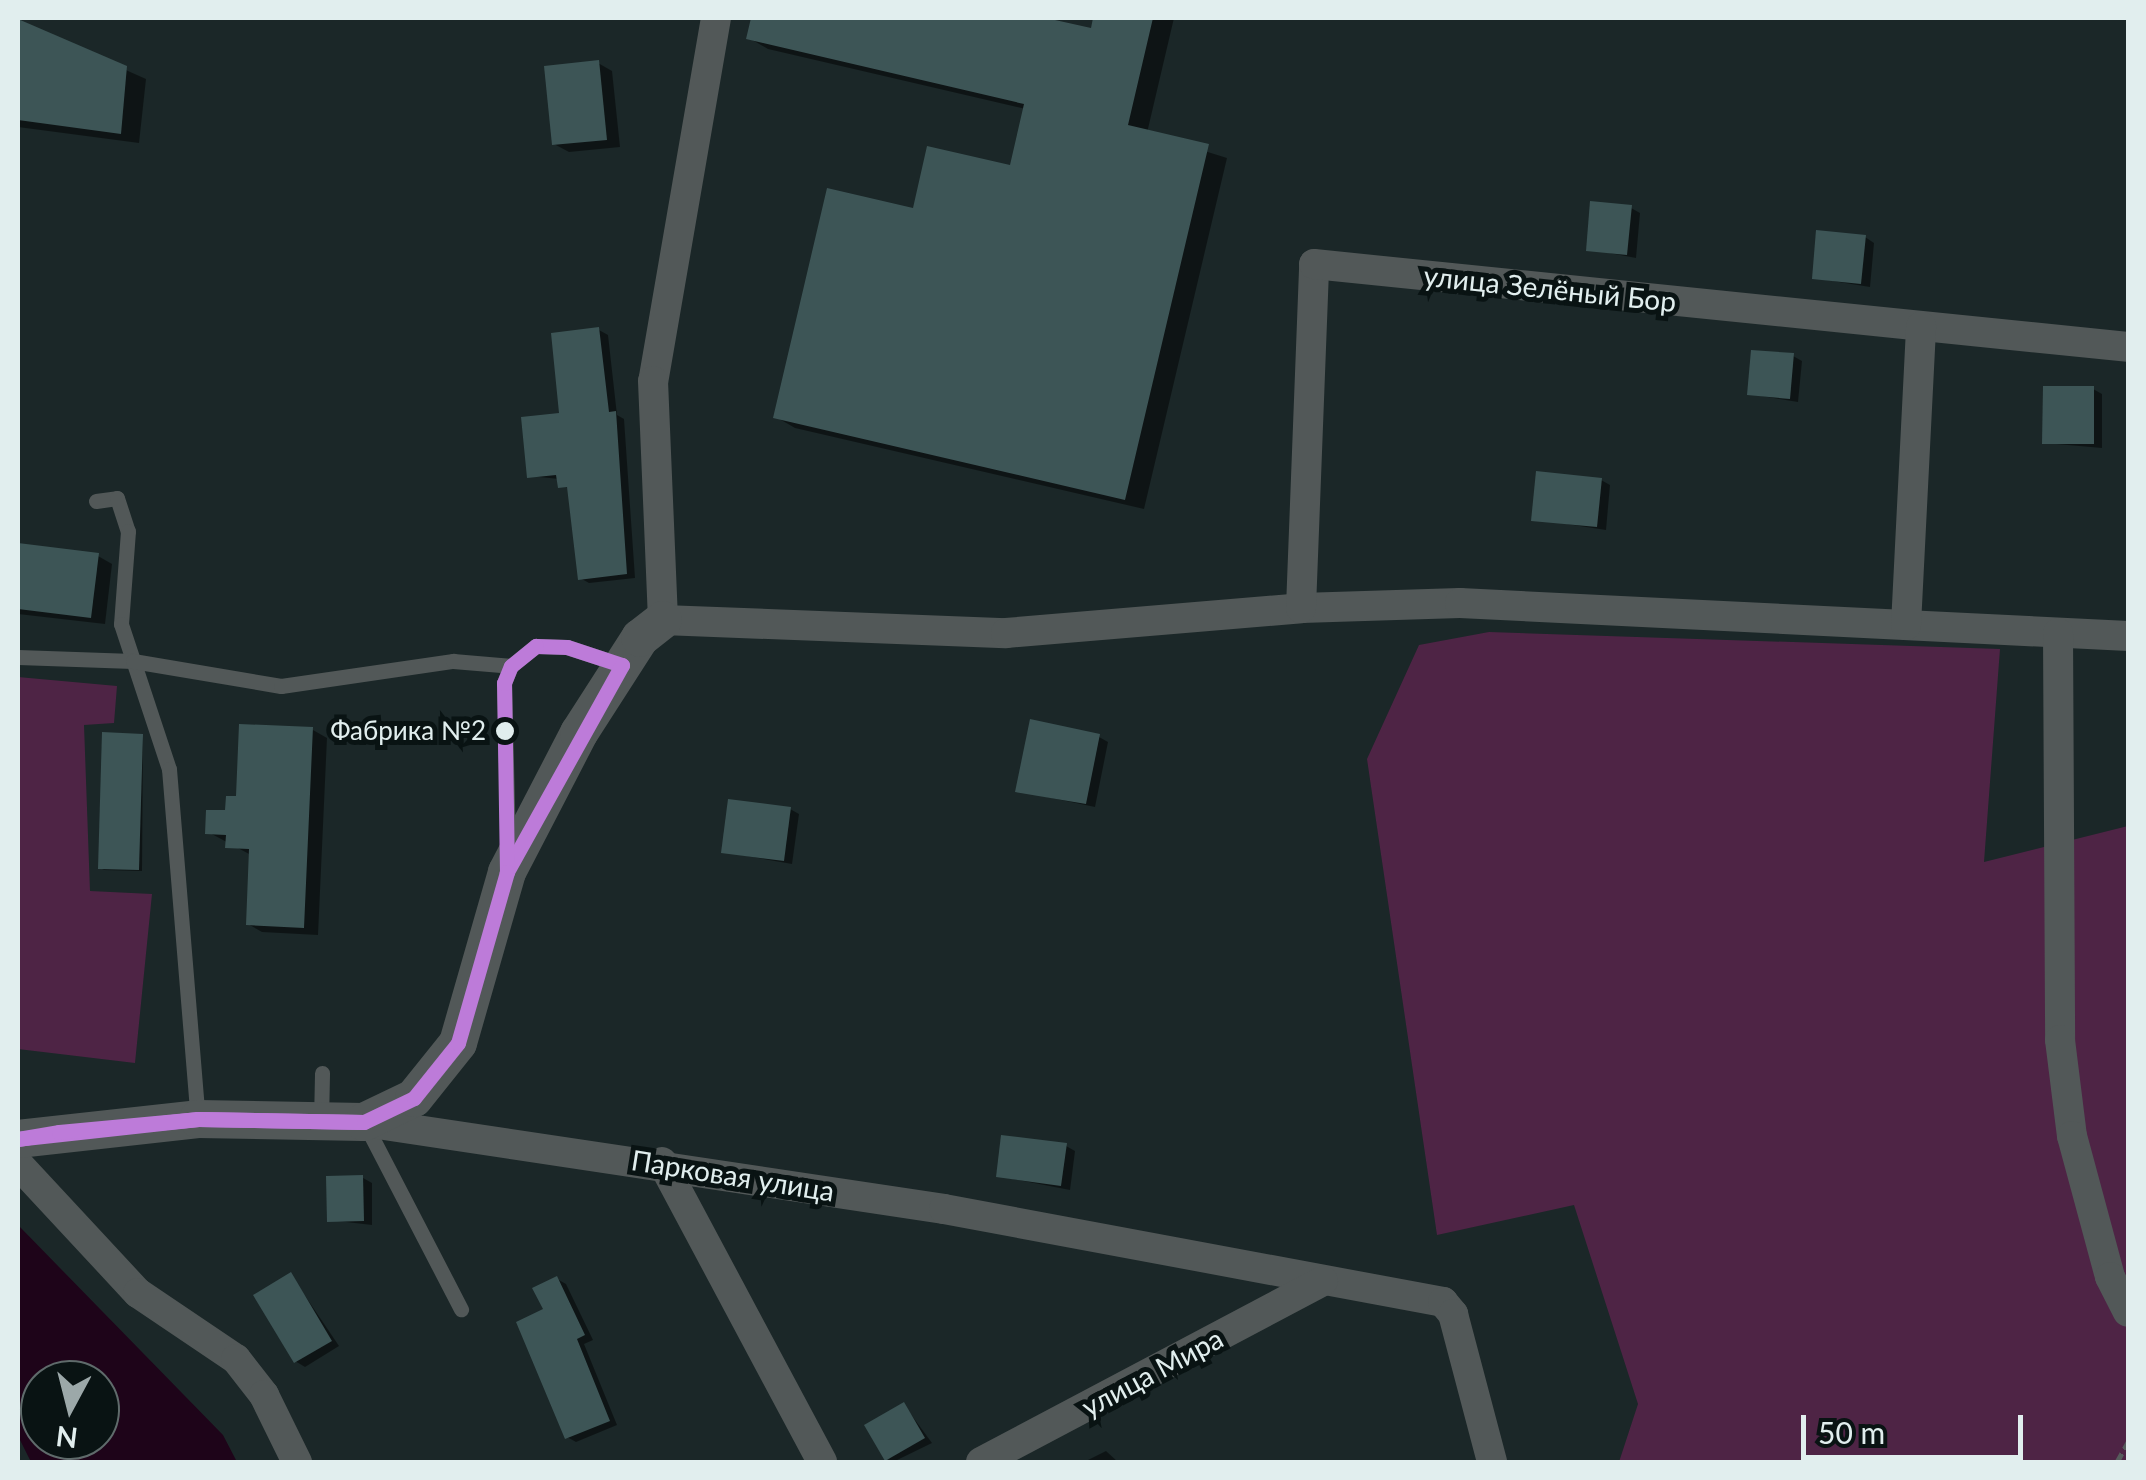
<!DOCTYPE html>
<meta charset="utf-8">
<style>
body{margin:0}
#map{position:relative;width:2146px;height:1480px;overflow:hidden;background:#1b2728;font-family:Lato,sans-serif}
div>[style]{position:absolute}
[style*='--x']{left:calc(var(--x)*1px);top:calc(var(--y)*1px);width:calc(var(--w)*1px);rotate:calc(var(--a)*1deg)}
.green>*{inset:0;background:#4e2445}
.water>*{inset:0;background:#1e0419}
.shadow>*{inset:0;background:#0007}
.building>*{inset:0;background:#3d5556}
.path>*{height:5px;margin-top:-2.5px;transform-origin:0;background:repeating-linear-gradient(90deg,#565c5c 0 10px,transparent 0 15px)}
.service>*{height:15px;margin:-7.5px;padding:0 7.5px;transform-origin:7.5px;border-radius:7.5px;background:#525858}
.minor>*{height:30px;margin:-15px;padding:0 15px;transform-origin:15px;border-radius:15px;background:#525858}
.tertiary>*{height:38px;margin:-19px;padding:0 19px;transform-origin:19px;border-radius:19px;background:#525858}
.bus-1>*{height:15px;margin:-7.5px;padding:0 7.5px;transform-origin:7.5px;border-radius:7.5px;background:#bd7bd9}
.dots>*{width:28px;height:28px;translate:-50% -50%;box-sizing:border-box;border:5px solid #091313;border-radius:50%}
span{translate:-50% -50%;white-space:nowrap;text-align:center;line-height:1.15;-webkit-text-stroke:10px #091313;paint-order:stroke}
.bus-label{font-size:26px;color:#e1eeee}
.right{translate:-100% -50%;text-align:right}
.street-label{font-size:28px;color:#e1eeee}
.frame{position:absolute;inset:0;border:20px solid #e1eeee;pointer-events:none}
.north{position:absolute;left:20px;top:1360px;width:100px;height:100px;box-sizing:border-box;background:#091313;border:2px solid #5f6b6b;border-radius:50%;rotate:187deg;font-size:28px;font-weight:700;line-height:40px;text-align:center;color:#e1eeee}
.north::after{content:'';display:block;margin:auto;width:35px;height:45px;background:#9ca8a9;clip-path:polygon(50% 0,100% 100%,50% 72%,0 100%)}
.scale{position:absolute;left:1801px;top:1415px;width:222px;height:45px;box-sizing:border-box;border:5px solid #e1eeee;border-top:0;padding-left:12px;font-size:30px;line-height:35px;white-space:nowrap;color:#e1eeee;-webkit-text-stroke:8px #091313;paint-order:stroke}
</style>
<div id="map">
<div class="green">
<i style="clip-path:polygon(1489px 632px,2000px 649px,1984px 862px,2128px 826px,2128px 1462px,1619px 1462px,1638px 1404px,1574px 1205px,1437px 1235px,1367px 759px,1419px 645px)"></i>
<i style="clip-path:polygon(18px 677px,117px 686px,114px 723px,84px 725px,90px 891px,152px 894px,135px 1063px,18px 1049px)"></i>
</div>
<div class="water">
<i style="clip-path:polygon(evenodd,18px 1225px,223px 1435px,237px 1462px,31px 1462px,18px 1436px,18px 1225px,40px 1380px,100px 1380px,100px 1440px,40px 1440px,40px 1380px)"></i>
</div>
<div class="shadow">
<i style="clip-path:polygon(754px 18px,1035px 18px,1093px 31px,1096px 18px,1174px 18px,1147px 133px,1227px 158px,1144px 509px,795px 428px,776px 417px,915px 211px,1012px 168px,1026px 109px,768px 49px,749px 38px)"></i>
<i style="clip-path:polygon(18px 22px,146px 79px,139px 143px,18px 127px)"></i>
<i style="clip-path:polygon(598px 63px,612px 71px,620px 147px,569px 152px,554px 144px)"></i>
<i style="clip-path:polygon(1631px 208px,1640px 213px,1636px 258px,1588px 249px)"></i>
<i style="clip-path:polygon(1865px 237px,1874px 243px,1870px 287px,1814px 278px)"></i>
<i style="clip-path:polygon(599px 330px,608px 335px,617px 415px,624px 419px,635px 578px,589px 583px,580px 578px,571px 492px,559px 479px,530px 476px)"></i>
<i style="clip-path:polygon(1793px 356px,1802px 361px,1798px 402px,1749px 394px)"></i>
<i style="clip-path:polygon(2093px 389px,2102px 394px,2102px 448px,2045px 443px)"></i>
<i style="clip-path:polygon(1601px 480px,1610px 485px,1606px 530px,1534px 519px)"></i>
<i style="clip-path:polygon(18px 546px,98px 556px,112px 564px,105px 624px,18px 614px)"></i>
<i style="clip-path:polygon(313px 730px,327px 738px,318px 935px,262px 932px,248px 924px,251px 855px,208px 832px)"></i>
<i style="clip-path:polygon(143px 736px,142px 871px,104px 870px,100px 868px)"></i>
<i style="clip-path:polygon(1099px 737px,1108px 742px,1095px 807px,1018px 791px)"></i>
<i style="clip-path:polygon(790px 809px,799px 814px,792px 864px,724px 852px)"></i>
<i style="clip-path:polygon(1066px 1146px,1075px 1151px,1070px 1190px,998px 1176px)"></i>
<i style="clip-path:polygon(363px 1178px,372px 1183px,372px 1225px,329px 1220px)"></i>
<i style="clip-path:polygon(291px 1275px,339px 1346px,305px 1367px,295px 1361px)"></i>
<i style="clip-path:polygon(557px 1279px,566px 1284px,593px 1340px,584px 1344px,617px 1425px,576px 1442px,567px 1437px,546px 1310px)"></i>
<i style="clip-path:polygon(904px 1405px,932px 1443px,893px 1462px,887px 1459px)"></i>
<i style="clip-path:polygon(1106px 1451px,1118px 1462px,1084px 1462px)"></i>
</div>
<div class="building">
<i style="clip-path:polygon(751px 18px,1046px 18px,1091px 28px,1093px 18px,1153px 18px,1128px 125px,1209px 144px,1125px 500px,773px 418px,827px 188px,913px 208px,927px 146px,1010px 165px,1024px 104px,746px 39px)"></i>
<i style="clip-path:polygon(18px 19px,127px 66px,121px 134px,18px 120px)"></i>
<i style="clip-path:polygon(599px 60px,607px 140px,552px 145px,544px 66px)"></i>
<i style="clip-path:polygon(1590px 201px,1632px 205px,1627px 255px,1586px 251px)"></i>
<i style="clip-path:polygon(1816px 230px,1866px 235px,1861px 284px,1812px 279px)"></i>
<i style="clip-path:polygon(599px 327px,609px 412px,616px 411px,627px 574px,578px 580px,567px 487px,558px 488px,556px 475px,527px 478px,521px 417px,559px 413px,551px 333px)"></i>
<i style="clip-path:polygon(1751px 350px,1794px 353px,1790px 399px,1747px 395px)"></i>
<i style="clip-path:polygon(2043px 386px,2094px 386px,2094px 444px,2042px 444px)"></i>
<i style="clip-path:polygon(1536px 471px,1602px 478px,1597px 527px,1531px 521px)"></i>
<i style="clip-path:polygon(18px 543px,99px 553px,91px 618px,18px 609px)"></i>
<i style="clip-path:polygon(1030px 719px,1100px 734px,1086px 804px,1015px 792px)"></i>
<i style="clip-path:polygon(239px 724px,313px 727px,304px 928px,246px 925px,249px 849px,225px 848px,226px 835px,205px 834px,206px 810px,225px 810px,226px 796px,236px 796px)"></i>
<i style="clip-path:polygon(102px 732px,143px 734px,139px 870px,98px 869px)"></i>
<i style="clip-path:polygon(728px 799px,791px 807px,784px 861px,721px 853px)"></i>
<i style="clip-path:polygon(1001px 1135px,1067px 1143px,1061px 1186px,996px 1177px)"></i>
<i style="clip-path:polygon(363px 1175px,364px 1221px,327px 1222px,326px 1176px)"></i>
<i style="clip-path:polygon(291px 1272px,332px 1341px,294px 1363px,253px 1295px)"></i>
<i style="clip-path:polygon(557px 1276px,585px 1335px,577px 1339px,610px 1421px,565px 1439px,516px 1322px,543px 1309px,532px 1288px)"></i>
<i style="clip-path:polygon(904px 1402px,925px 1438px,885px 1461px,864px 1425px)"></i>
</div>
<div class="path">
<i style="--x:2117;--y:1462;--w:23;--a:-61"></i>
</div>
<div class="service">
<i style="--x:96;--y:501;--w:21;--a:-8"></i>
<i style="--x:117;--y:498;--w:35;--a:72"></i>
<i style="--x:128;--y:531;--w:93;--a:94.3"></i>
<i style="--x:121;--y:624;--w:153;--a:71.7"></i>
<i style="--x:169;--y:769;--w:351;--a:85.3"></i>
<i style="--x:18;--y:657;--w:115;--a:2"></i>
<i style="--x:133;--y:661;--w:150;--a:9.6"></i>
<i style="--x:281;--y:686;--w:174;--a:-8.3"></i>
<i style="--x:453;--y:661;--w:58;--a:4.9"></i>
<i style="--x:508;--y:845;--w:162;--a:-91.4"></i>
<i style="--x:504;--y:683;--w:18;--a:-68"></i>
<i style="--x:511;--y:666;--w:32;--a:-39"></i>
<i style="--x:536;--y:646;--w:31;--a:2"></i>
<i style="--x:567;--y:647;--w:58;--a:18.1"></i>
<i style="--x:321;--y:1122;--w:49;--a:-88.8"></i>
<i style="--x:364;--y:1122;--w:211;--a:62.6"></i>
</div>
<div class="minor">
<i style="--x:716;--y:18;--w:368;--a:99.8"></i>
<i style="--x:653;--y:381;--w:239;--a:87.6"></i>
<i style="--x:663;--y:620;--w:343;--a:2.2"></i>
<i style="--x:1006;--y:633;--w:296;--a:-4.8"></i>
<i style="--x:1301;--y:608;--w:159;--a:-1.8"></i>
<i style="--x:1460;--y:603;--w:669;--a:2.83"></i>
<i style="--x:1301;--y:608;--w:344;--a:-87.8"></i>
<i style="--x:1314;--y:264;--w:818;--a:5.82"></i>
<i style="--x:1906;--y:625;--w:299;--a:-87.1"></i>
<i style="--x:2058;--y:633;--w:407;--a:89.7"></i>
<i style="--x:2060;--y:1040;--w:97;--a:82.9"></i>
<i style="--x:2072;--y:1136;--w:146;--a:74.9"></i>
<i style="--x:2110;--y:1277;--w:39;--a:63"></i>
<i style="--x:364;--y:1122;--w:586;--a:8.53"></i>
<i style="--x:944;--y:1209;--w:508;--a:10.56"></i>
<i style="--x:1443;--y:1302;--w:16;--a:50"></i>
<i style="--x:1453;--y:1314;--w:153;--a:75.2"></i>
<i style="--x:662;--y:1162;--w:340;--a:61.9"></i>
<i style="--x:18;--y:1164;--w:176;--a:47.1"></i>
<i style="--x:138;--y:1293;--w:118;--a:34"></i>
<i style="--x:236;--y:1359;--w:46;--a:52.1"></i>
<i style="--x:264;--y:1395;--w:75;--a:63.8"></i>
<i style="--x:981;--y:1462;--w:387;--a:-27.9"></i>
</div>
<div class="tertiary">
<i style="--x:18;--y:1139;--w:181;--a:-6.3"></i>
<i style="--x:198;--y:1119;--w:166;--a:1"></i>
<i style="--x:364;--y:1122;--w:55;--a:-25.6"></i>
<i style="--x:414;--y:1098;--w:70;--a:-51.3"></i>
<i style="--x:458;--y:1043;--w:178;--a:-74"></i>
<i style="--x:507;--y:872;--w:157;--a:-62.6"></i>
<i style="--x:579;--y:733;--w:113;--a:-57.3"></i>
<i style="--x:640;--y:638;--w:29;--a:-38"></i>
</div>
<div class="bus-1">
<i style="--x:536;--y:646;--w:31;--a:2"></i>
<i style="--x:567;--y:647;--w:58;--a:18.1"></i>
<i style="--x:622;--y:665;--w:237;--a:119.1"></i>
<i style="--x:507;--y:872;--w:189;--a:-90.9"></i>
<i style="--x:504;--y:683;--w:18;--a:-68"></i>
<i style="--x:511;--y:666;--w:32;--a:-39"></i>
<i style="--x:198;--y:1119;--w:166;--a:1"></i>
<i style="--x:198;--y:1119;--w:166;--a:1"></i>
<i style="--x:198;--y:1119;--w:181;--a:173.7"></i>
<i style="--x:18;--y:1139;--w:42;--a:-9.7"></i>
<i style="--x:59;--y:1132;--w:140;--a:-5.3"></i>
<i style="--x:364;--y:1122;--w:55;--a:-25.6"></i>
<i style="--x:414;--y:1098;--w:70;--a:-51.3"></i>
<i style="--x:458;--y:1043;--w:178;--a:-74"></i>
</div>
<div class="dots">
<i style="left:505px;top:731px;background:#e1eeee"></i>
</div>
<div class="bus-label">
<span class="right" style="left:486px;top:731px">Фабрика №2</span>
</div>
<div class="street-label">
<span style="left:1550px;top:288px;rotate:6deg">улица Зелёный Бор</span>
<span style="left:733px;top:1175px;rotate:9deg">Парковая улица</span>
<span style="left:1152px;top:1372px;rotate:-28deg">улица Мира</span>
</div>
<div class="frame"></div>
<div class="north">N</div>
<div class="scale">50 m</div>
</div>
